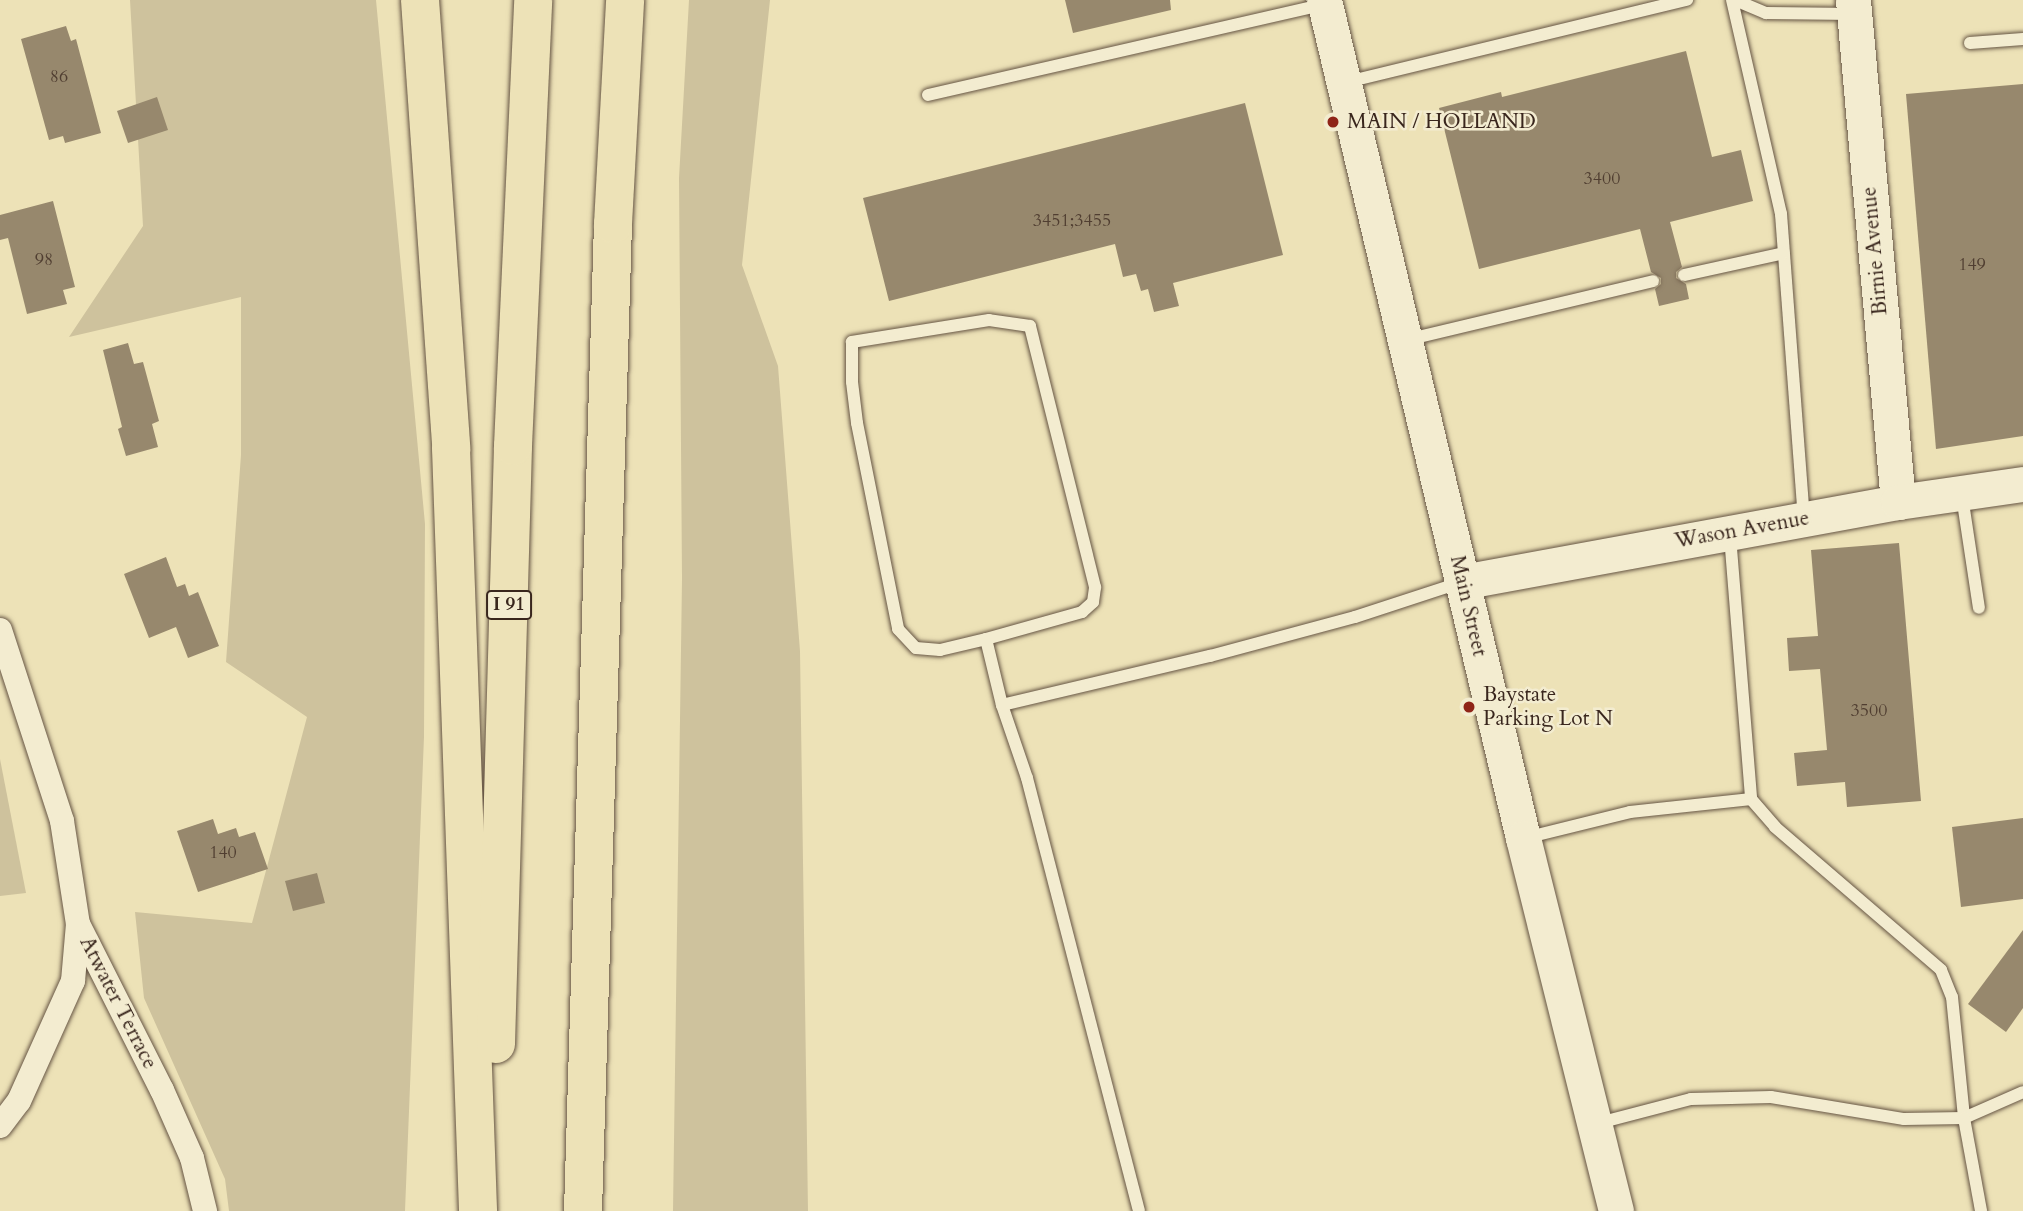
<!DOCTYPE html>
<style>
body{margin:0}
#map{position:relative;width:2023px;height:1211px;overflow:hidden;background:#ede2b7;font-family:Cardo,serif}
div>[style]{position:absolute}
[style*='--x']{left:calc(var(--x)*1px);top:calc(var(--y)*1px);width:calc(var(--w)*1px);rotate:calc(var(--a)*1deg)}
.green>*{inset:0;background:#cec29d}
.building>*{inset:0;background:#97886d}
.roads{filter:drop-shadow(0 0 2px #654) drop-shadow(0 0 2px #654)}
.lane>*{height:12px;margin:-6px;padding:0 6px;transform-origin:6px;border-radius:6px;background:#f3ecd0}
.street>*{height:24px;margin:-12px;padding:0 12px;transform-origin:12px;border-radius:12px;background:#f3ecd0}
.secondary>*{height:35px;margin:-17.5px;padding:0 17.5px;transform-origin:17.5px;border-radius:17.5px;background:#f3ecd0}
.highway>*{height:38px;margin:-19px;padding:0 19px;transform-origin:19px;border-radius:19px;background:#ede2b7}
.dots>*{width:19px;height:19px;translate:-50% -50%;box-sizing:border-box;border:4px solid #f3ecd0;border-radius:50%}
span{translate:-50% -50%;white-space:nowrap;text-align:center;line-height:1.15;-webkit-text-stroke:5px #f3ecd0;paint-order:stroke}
.number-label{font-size:18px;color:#503e31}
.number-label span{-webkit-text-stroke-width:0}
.shield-label span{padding:2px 5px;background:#f3ecd0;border:2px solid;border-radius:5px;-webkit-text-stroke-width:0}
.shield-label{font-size:19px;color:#39261d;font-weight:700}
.poi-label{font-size:21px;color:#39261d}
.left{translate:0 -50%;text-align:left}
.street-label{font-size:21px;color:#39261d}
</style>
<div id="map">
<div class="green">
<i style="clip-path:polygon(130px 0,376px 0,425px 524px,424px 737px,405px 1211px,229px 1211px,225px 1179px,144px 998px,135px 912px,252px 923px,307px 717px,226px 662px,241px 455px,241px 297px,69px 337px,143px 226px)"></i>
<i style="clip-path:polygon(689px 0,770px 0,742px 265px,778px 366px,800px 651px,808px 1211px,673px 1211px,682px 579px,679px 178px)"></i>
<i style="clip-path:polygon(0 759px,26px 893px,0 896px)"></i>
</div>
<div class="building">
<i style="clip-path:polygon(1065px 0,1170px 0,1171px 10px,1073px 33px)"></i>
<i style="clip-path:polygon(66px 26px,71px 41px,76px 39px,101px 133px,65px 143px,63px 136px,49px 140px,21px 39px)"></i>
<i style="clip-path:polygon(1686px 51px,1712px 157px,1741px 150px,1753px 201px,1670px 222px,1682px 267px,1676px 272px,1676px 278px,1686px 284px,1689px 299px,1659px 306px,1655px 289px,1661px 284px,1661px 278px,1651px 272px,1640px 229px,1479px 269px,1439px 108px,1501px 92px,1502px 97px)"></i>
<i style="clip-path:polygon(2023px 84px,2023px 436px,1936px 449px,1906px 94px)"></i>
<i style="clip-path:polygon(157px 97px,168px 130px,128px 143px,117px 111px)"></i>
<i style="clip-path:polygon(1245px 103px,1283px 255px,1173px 283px,1179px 306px,1154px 312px,1148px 289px,1141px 291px,1136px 274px,1123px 277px,1115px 244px,889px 301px,863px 198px)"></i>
<i style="clip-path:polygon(53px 201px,75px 287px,63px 290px,67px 304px,27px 314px,8px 238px,0 240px,0 215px)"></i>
<i style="clip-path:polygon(128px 343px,134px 364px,143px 362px,159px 421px,152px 424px,158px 447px,126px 456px,118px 429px,122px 427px,103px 350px)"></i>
<i style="clip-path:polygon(1899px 543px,1921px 801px,1847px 807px,1845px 782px,1797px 786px,1794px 753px,1827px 750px,1820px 669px,1789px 671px,1787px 638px,1818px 636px,1811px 550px)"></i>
<i style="clip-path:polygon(166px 557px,177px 587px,185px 584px,189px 596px,198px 592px,219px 646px,188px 658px,176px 627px,149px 638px,124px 574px)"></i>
<i style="clip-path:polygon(2023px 818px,2023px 899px,1961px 907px,1952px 827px)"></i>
<i style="clip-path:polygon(213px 819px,218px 834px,236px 828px,239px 837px,255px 832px,268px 869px,198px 892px,177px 831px)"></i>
<i style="clip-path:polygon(317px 873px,325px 903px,293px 911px,285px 881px)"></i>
<i style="clip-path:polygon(2023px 930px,2023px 1008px,2006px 1032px,1968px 1004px)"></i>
</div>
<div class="roads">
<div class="lane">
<i style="--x:1732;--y:0;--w:220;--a:77.1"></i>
<i style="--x:1781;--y:214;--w:306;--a:85.7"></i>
<i style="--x:1735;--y:0;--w:34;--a:23"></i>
<i style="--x:1766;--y:13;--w:88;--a:0.7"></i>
<i style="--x:1970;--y:43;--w:53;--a:-4.3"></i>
<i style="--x:1347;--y:82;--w:350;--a:-13.6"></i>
<i style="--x:928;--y:95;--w:404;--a:-12.9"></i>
<i style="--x:1684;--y:275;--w:102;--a:-12.4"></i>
<i style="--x:1406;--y:340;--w:254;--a:-13.4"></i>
<i style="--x:1962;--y:496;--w:113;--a:81.4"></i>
<i style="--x:1730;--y:536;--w:264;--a:85.4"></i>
<i style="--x:1751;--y:799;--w:37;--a:49"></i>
<i style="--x:1775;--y:827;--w:219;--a:40.7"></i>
<i style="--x:1941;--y:970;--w:29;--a:68"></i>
<i style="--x:1952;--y:997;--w:122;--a:84.3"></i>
<i style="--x:1964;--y:1118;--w:64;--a:-23.8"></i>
<i style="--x:986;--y:639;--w:100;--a:-15.7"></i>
<i style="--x:1082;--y:612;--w:15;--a:-42"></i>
<i style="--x:1093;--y:602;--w:15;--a:-82"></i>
<i style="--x:1095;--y:587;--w:269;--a:-104"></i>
<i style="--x:1030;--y:326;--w:41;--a:-171.7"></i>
<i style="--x:989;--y:320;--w:139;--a:170.9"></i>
<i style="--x:852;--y:342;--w:40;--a:90"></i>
<i style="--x:852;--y:382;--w:41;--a:83"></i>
<i style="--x:857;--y:423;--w:210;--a:78.7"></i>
<i style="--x:898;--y:629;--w:26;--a:47"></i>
<i style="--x:916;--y:648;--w:24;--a:5"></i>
<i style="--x:940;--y:650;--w:47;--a:-13.4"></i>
<i style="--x:986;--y:639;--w:68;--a:76.4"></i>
<i style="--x:1002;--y:705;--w:77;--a:71.1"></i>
<i style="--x:1027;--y:778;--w:447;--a:75.5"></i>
<i style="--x:1002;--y:705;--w:214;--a:-13.3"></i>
<i style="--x:1210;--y:656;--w:150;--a:-15.1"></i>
<i style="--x:1355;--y:617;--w:109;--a:-18.1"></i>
<i style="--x:1525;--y:838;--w:108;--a:-13.9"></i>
<i style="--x:1630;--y:812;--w:122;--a:-6.1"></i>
<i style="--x:1595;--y:1124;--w:99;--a:-14.6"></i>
<i style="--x:1691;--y:1099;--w:80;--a:-1.4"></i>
<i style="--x:1771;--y:1097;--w:135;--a:9.4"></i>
<i style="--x:1904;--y:1119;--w:60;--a:-1"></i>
<i style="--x:1964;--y:1118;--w:95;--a:79.6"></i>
</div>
<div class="street">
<i style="--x:0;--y:630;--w:201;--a:72"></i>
<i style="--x:62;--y:821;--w:104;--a:81.2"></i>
<i style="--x:78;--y:924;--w:186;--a:63.2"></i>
<i style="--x:162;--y:1090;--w:74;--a:66.2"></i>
<i style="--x:192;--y:1158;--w:55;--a:76.2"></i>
<i style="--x:0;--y:1126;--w:31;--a:-53"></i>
<i style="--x:19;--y:1101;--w:132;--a:-65.8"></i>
<i style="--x:73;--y:981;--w:57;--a:-85"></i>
</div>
<div class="secondary">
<i style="--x:1324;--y:0;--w:861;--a:76.64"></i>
<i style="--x:1523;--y:838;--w:384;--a:76"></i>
<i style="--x:1853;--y:0;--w:504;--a:84.88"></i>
<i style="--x:1462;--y:582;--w:443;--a:-10.4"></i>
<i style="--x:1898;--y:502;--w:126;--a:-8.2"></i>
</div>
<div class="highway">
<i style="--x:420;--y:0;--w:449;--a:86"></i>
<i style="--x:451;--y:448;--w:763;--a:87.97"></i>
<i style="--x:496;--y:1044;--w:598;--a:-88.37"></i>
<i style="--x:513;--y:446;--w:446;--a:-87.4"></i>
<i style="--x:583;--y:1211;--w:987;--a:-88.26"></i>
<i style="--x:613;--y:224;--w:224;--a:-86.9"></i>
</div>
</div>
<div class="dots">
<i style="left:1333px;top:122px;background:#8f2418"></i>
<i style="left:1469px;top:707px;background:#8f2418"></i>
</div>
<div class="number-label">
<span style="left:59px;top:77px">86</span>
<span style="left:1602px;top:179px">3400</span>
<span style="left:1072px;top:221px">3451;3455</span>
<span style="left:44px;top:260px">98</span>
<span style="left:1972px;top:265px">149</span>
<span style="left:1869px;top:711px">3500</span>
<span style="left:223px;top:853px">140</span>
</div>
<div class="shield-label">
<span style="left:509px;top:605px">I 91</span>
</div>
<div class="poi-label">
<span class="left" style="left:1347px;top:122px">MAIN / HOLLAND</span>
<span class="left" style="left:1483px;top:707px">Baystate<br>Parking Lot N</span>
</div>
<div class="street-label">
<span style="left:1875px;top:251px;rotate:-95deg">Birnie Avenue</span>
<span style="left:1742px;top:530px;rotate:-10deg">Wason Avenue</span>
<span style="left:1468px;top:606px;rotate:77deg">Main Street</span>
<span style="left:118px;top:1003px;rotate:63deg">Atwater Terrace</span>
</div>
</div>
